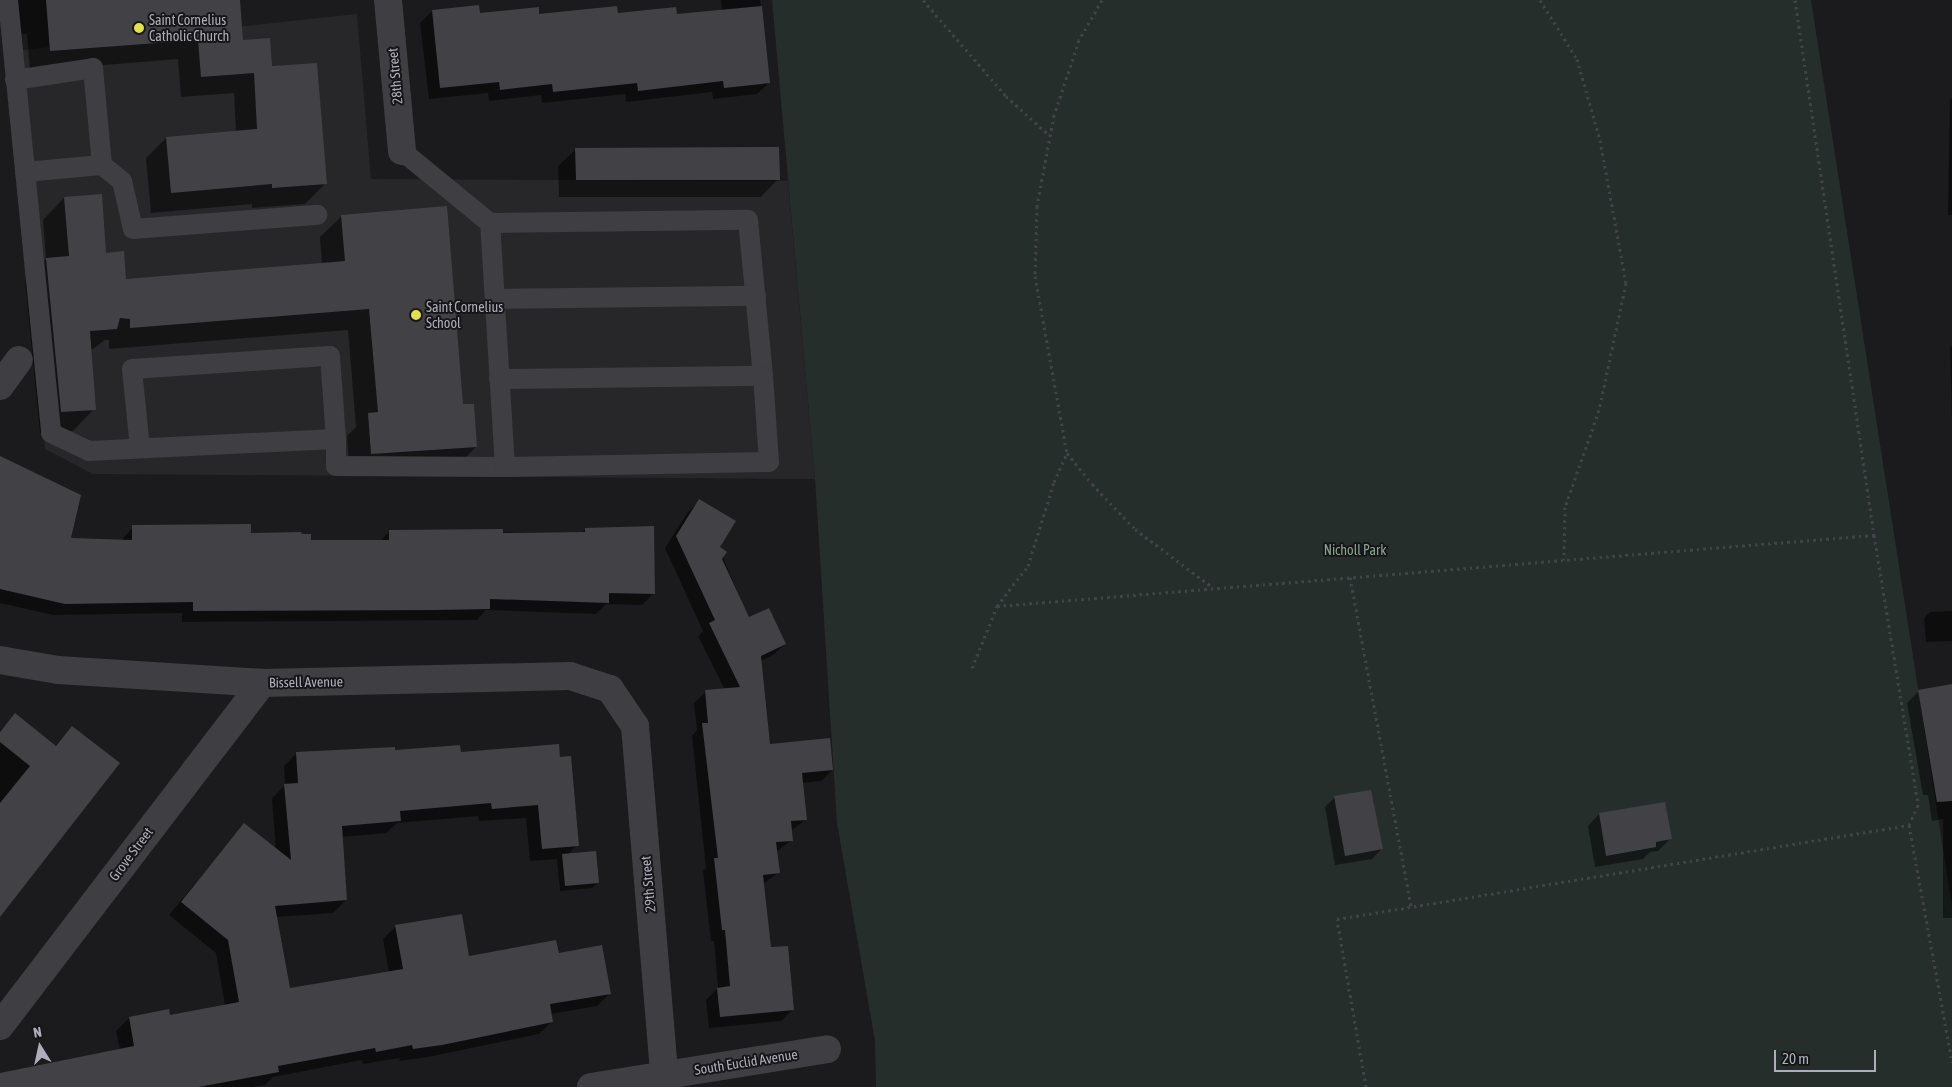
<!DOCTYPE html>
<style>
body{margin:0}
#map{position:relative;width:1952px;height:1087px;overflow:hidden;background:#1b1a1c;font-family:"Asap Condensed",sans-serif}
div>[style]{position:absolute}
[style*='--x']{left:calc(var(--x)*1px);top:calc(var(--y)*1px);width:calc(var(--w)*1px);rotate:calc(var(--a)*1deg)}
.built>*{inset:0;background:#272629}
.green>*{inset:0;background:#262e2b}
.shadow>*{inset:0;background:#0007}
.building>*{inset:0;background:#424246}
.path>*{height:3px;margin-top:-1.5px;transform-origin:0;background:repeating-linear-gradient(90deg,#424248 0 2.5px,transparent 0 6.5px)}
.lane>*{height:20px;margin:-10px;padding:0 10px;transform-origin:10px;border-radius:10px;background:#3e3e43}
.street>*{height:28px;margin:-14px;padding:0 14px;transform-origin:14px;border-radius:14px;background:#3e3e43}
.dots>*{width:14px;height:14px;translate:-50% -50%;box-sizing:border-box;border:2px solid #161517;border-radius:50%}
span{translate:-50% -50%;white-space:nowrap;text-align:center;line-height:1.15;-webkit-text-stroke:4px #161517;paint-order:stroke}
.poi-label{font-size:14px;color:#aeaebb}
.left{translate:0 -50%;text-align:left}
.street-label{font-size:14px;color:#aeaebb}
.park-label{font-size:14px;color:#87a491}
.north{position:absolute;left:15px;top:1022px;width:50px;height:50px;-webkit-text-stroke:4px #161517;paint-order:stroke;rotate:350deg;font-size:14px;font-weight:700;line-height:20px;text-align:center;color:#aeaebb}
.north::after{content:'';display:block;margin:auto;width:18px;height:22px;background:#aeaebb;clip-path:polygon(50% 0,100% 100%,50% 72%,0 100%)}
.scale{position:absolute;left:1774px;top:1050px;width:102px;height:22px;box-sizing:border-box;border:2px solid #aeaebb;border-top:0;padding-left:6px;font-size:15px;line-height:18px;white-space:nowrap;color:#aeaebb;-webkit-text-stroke:4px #161517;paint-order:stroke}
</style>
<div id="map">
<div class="built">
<i style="clip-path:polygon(357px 14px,371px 179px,788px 181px,815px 479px,93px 474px,45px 449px,5px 52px)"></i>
</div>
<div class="green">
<i style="clip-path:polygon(772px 0,1811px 0,1952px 907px,1952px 1087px,876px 1087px,875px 1041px,837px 823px,815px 479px)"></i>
</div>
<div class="shadow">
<i style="clip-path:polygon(3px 0,239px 0,242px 41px,271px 67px,326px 183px,305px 204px,252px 208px,252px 204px,151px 213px,146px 158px,166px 138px,236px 132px,234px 93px,181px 97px,178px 59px,30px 71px,27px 34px,6px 36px)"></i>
<i style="clip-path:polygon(721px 0,760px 0,769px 83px,757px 94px,713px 99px,712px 92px,626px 102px,625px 94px,542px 103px,541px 95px,489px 101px,488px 93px,429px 99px,420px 23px,432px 11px,538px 16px,676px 16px,722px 11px)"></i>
<i style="clip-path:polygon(1952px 98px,1952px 215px,1948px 215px,1950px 100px)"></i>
<i style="clip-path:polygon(576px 149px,778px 179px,761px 197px,559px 197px,558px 166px)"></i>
<i style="clip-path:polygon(64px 198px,125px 280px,322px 264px,320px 237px,342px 216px,462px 406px,476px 447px,455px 468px,350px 475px,347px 436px,356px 427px,348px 330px,109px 349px,109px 340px,105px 340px,90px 351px,94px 409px,73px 431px,40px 433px,25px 281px,46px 259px,43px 220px)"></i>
<i style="clip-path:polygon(1952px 346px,1952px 422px,1950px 348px)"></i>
<i style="clip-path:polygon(0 467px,69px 540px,121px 541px,133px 527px,250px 534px,310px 542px,380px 541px,390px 531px,581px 533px,586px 529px,654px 593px,642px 605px,606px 604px,596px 614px,486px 610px,477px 620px,182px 622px,182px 613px,53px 615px,0 603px)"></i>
<i style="clip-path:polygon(699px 501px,749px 619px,785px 644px,773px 655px,761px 661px,769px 745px,832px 770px,821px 781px,802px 783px,806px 819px,791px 831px,792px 840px,776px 852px,778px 873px,763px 884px,769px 949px,793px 1009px,781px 1021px,709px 1028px,706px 1000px,718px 988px,714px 941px,711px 941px,703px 871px,706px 868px,692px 736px,697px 730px,694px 703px,706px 692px,725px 690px,698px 636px,703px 631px,665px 548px,688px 512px)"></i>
<i style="clip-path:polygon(1952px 611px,1952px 641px,1926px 642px,1924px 618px,1930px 612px)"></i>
<i style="clip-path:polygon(1952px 685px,1952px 918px,1943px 918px,1943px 819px,1932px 821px,1928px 795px,1923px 795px,1907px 703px,1919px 691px)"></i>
<i style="clip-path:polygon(15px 715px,55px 746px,72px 727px,0 913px,0 731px)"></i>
<i style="clip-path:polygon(394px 752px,559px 758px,577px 845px,568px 854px,598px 883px,592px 888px,560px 891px,557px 859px,530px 861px,526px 818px,479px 821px,478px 816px,397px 823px,386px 833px,341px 837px,346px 900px,333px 913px,276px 917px,289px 990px,389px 973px,383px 939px,396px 926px,468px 957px,558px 954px,610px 993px,597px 1006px,551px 1014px,552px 1021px,539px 1034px,428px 1057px,400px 1061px,399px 1058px,363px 1064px,362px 1060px,273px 1077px,265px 1085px,253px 1087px,29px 1087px,120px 1050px,116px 1031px,129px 1018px,169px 1016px,225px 1006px,216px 953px,169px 915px,244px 825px,276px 850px,272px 798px,285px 785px,284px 766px,297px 753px)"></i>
<i style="clip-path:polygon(1335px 797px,1382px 849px,1372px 859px,1335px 865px,1325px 807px)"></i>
<i style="clip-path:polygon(1599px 814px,1670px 839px,1658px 851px,1650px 852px,1643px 859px,1595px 867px,1588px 826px)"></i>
</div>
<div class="building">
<i style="clip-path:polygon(46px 0,240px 0,243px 40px,270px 38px,272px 66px,317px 63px,327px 184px,272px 188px,272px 184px,171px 193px,166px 137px,257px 129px,254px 73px,201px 77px,198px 40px,50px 51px)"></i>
<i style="clip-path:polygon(479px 5px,480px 13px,539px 7px,539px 14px,617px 6px,618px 13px,676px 7px,677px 14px,762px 6px,770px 83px,724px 88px,723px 81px,638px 91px,637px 83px,553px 92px,552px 84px,500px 90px,499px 82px,440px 88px,432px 10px)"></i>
<i style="clip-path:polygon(779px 147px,780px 180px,576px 180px,575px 148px)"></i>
<i style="clip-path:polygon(102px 194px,106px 253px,124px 251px,126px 279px,345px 261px,341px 215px,447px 206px,463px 404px,474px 404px,477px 447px,371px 454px,368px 413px,378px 412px,369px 309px,130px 328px,130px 319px,120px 318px,117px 329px,90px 331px,96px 410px,61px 412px,46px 258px,69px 256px,64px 197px)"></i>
<i style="clip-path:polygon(0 456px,81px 495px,71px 538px,132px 540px,132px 525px,251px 524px,251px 533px,301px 532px,302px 534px,311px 534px,311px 540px,389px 540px,389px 530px,503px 529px,503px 533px,585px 532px,585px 528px,654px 526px,655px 594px,609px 593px,609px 603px,490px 599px,490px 609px,435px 610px,193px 611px,193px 602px,65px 604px,0 589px)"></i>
<i style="clip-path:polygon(699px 499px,736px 521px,720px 547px,727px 552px,722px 559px,749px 617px,769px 608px,786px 644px,761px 656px,770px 744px,830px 738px,833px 770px,802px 773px,807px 820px,791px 821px,793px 841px,776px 842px,780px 873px,763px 875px,771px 947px,788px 946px,794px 1010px,720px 1017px,717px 988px,730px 986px,725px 930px,722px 930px,714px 858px,718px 858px,702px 723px,708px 723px,705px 690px,740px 687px,709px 623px,715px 620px,676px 536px)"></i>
<i style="clip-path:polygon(1952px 684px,1952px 801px,1937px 802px,1918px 690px)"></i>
<i style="clip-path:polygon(15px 713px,56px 746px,72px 726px,120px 763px,0 917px,0 803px,30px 766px,0 742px,0 732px)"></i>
<i style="clip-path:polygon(559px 744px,560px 757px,571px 756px,579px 846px,542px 849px,538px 805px,492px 809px,491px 803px,400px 811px,401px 821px,342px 826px,347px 900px,275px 906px,290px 988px,403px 969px,395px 925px,462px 914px,469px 956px,556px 940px,559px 953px,602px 945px,611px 994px,550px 1004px,553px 1022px,442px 1045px,413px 1049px,412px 1045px,376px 1052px,375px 1048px,278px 1066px,279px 1072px,199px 1087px,0 1087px,0 1073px,134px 1046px,129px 1017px,169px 1009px,170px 1015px,239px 1002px,228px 940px,181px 902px,244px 823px,291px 860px,284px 784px,298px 783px,296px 752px,395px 747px,395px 750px,460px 745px,461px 752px)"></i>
<i style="clip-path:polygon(1371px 790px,1383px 849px,1345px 856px,1334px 796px)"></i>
<i style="clip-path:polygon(1665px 802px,1672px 839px,1656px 842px,1656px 847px,1606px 856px,1599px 813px)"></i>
<i style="clip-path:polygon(596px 851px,599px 883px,565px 886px,562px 854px)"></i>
</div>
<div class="path">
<i style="--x:923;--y:0;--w:127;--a:49.2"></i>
<i style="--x:1006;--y:96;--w:59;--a:42.3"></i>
<i style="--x:1102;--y:0;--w:46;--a:119.9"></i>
<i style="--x:1079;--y:40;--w:79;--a:108.4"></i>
<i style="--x:1054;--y:115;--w:93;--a:100.6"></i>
<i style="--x:1037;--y:206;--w:70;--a:91.6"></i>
<i style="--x:1035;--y:276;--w:180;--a:79.8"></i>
<i style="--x:1067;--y:453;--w:40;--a:51"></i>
<i style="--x:1092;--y:484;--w:62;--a:46.3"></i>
<i style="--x:1135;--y:529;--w:96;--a:37"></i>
<i style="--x:1540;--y:0;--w:70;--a:57.9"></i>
<i style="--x:1577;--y:59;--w:84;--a:74.1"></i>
<i style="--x:1600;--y:140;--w:145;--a:79.7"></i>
<i style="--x:1626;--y:283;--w:130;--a:102"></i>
<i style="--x:1599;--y:410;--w:103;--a:109.3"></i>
<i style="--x:1565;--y:507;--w:53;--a:91.1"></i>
<i style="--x:1795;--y:0;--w:541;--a:81.6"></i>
<i style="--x:1874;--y:535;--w:274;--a:80.7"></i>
<i style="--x:1918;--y:805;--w:22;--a:114"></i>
<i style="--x:1909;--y:825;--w:241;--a:79.7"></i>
<i style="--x:1350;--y:577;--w:336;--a:79.5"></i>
<i style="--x:997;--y:606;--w:880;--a:-4.63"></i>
<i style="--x:972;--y:668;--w:67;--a:-68"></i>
<i style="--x:997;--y:606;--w:51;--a:-52.2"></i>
<i style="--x:1028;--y:566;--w:88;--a:-72.8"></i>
<i style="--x:1054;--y:482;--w:32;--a:-66"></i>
<i style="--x:1366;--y:1087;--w:170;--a:-99.8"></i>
<i style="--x:1337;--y:919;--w:580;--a:-9.33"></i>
</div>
<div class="lane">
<i style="--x:8;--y:0;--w:435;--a:84.3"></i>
<i style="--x:51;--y:433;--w:42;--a:25.3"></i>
<i style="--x:89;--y:451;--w:247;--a:-2.8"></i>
<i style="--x:336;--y:439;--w:27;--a:90"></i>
<i style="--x:336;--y:466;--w:169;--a:0.3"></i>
<i style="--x:505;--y:467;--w:244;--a:-93.5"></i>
<i style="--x:15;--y:80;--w:79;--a:-8.7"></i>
<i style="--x:93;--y:68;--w:97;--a:84.7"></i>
<i style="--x:402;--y:151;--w:114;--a:39.3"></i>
<i style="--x:490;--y:223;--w:258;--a:-0.7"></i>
<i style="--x:748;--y:220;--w:157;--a:84.5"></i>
<i style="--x:25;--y:172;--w:77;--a:-5.2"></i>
<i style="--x:102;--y:165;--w:26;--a:39"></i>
<i style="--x:122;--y:181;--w:49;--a:77.1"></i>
<i style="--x:133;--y:229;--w:185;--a:-4.4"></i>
<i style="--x:495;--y:299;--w:261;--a:-0.7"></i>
<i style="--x:499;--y:379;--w:264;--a:-0.7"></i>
<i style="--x:763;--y:376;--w:86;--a:86"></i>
<i style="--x:769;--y:462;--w:264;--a:178.9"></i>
<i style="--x:140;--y:448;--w:79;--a:-95.8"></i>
<i style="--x:132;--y:369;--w:198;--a:-3.8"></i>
<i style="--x:330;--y:356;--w:83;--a:85.9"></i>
</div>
<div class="street">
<i style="--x:388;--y:0;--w:152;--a:84.7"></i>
<i style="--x:0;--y:386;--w:32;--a:-54"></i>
<i style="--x:0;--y:660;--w:59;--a:9.8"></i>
<i style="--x:58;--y:670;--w:204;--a:3.6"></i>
<i style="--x:262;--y:683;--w:308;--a:-1.3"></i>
<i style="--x:570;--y:676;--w:42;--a:18"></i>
<i style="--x:610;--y:689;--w:45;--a:56"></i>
<i style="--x:635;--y:726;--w:362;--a:85.2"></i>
<i style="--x:0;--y:1026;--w:432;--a:-52.6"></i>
<i style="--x:591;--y:1087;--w:239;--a:-9.1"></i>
</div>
<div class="dots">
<i style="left:139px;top:28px;background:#e5e149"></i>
<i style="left:416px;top:315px;background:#e5e149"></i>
</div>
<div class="poi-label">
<span class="left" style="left:149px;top:28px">Saint Cornelius<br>Catholic Church</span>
<span class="left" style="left:426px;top:315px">Saint Cornelius<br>School</span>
</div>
<div class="street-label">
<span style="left:395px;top:76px;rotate:-95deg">28th Street</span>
<span style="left:306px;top:682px;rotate:-1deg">Bissell Avenue</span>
<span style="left:131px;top:854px;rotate:-53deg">Grove Street</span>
<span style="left:648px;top:884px;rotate:-95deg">29th Street</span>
<span style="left:746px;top:1062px;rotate:-9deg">South Euclid Avenue</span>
</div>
<div class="park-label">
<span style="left:1355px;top:550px">Nicholl Park</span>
</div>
<div class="north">N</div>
<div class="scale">20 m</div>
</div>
